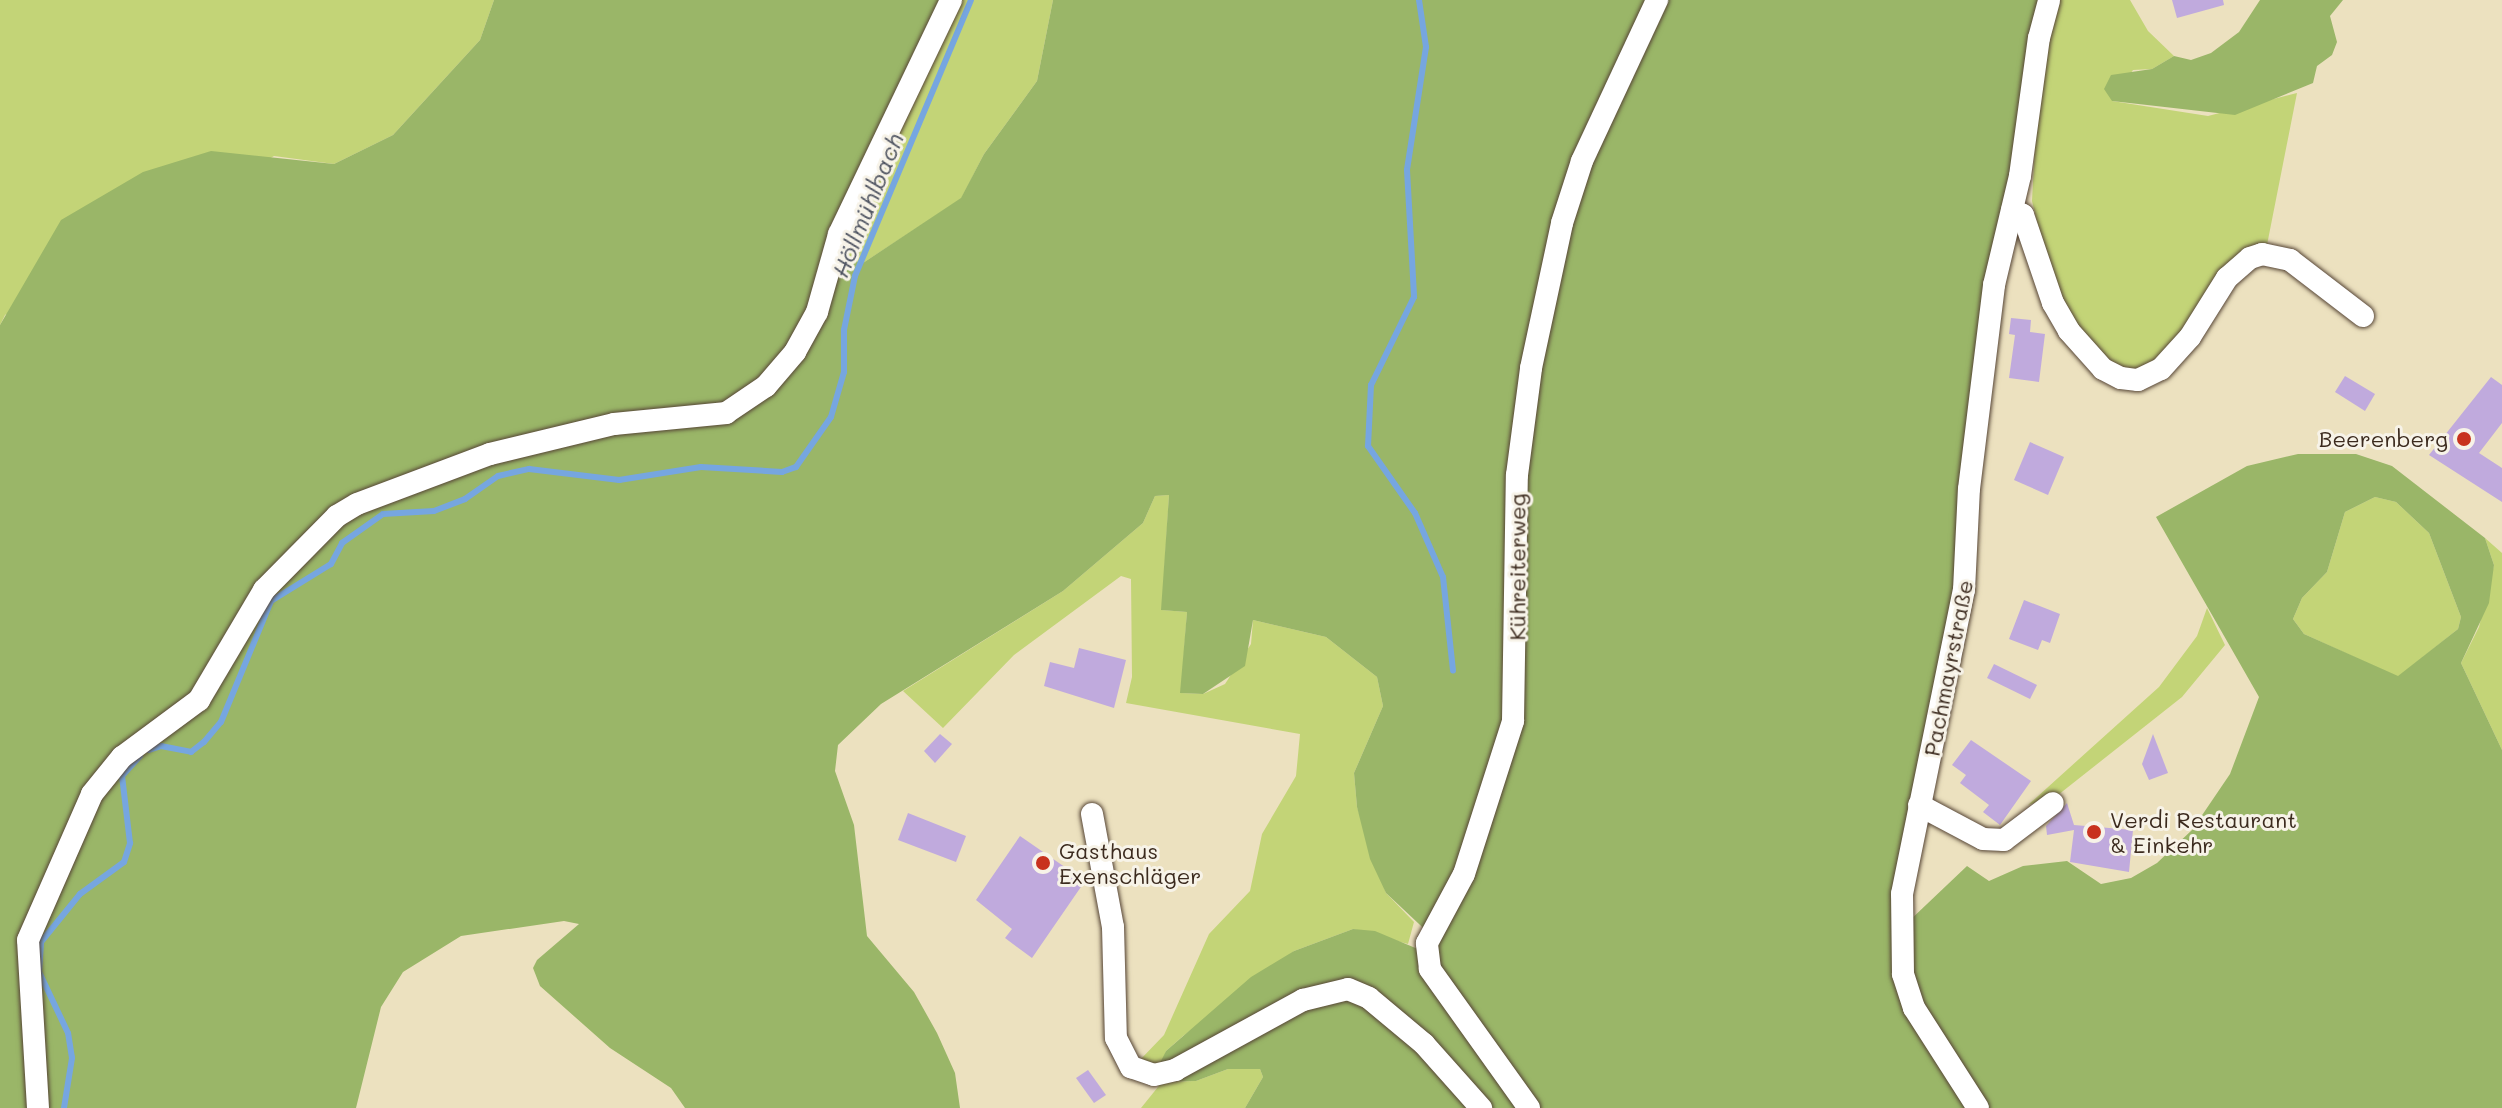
<!DOCTYPE html>
<meta charset="utf-8">
<style>
body{margin:0}
#map{position:relative;width:2502px;height:1108px;overflow:hidden;background:#ece1bf;font-family:Mali,sans-serif}
div>[style]{position:absolute}
[style*='--x']{left:calc(var(--x)*1px);top:calc(var(--y)*1px);width:calc(var(--w)*1px);rotate:calc(var(--a)*1deg)}
.green>*{inset:0;background:#c3d477}
.forest>*{inset:0;background:#9ab668}
.stream>*{height:6px;margin:-3px;padding:0 3px;transform-origin:3px;border-radius:3px;background:#76a6e0}
.building>*{inset:0;background:#c0aadd}
.roads{filter:drop-shadow(0 0 2px #564536) drop-shadow(0 0 2px #564536)}
.minor>*{height:22px;margin:-11px;padding:0 11px;transform-origin:11px;border-radius:11px;background:#fff}
.dots>*{width:22px;height:22px;translate:-50% -50%;box-sizing:border-box;border:4px solid #f7f3e8;border-radius:50%}
span{translate:-50% -50%;white-space:nowrap;text-align:center;line-height:1.15;-webkit-text-stroke:6px #f7f3e8;paint-order:stroke}
.poi-label{font-size:22px;color:#3b2a1e}
.right{translate:-100% -50%;text-align:right}
.left{translate:0 -50%;text-align:left}
.street-label{font-size:22px;color:#3b2a1e}
.water-label{font-size:24px;color:#505562;font-style:italic}
</style>
<div id="map">
<div class="green">
<i style="clip-path:polygon(0 0,494px 0,480px 40px,393px 135px,334px 164px,274px 156px,5px 315px,0 325px)"></i>
<i style="clip-path:polygon(941px 0,1053px 0,1037px 81px,984px 154px,961px 199px,863px 263px,823px 250px)"></i>
<i style="clip-path:polygon(2057px 0,2130px 0,2148px 31px,2174px 56px,2152px 69px,2133px 70px,2112px 101px,2208px 116px,2297px 93px,2267px 245px,2208px 295px,2155px 365px,2126px 372px,2094px 353px,2052px 284px,2032px 201px,2037px 107px)"></i>
<i style="clip-path:polygon(1169px 495px,1162px 610px,1187px 612px,1181px 693px,1203px 694px,1225px 684px,1251px 644px,1253px 620px,1326px 637px,1377px 677px,1383px 706px,1354px 773px,1357px 807px,1386px 893px,1414px 922px,1408px 944px,1353px 929px,1294px 951px,1183px 1036px,1166px 1051px,1161px 1067px,1139px 1061px,1164px 1035px,1209px 934px,1250px 891px,1262px 834px,1296px 776px,1300px 734px,1126px 703px,1132px 677px,1131px 579px,1121px 576px,1014px 655px,943px 728px,903px 691px,1063px 591px,1143px 523px,1155px 496px)"></i>
<i style="clip-path:polygon(2375px 497px,2396px 502px,2429px 533px,2461px 617px,2458px 629px,2398px 677px,2304px 634px,2293px 619px,2302px 598px,2327px 572px,2345px 512px)"></i>
<i style="clip-path:polygon(2485px 538px,2502px 553px,2502px 750px,2461px 663px,2479px 627px,2494px 565px)"></i>
<i style="clip-path:polygon(2207px 608px,2225px 645px,2182px 697px,2058px 795px,2028px 805px,2159px 687px,2197px 636px)"></i>
<i style="clip-path:polygon(1228px 1069px,1260px 1069px,1263px 1077px,1245px 1108px,1141px 1108px,1162px 1082px,1196px 1081px)"></i>
</div>
<div class="forest">
<i style="clip-path:polygon(evenodd,494px 0,941px 0,823px 250px,863px 263px,961px 198px,984px 154px,1037px 81px,1053px 0,2040px 0,1960px 570px,1892px 894px,1907px 923px,1967px 866px,1989px 881px,2023px 866px,2067px 861px,2101px 884px,2131px 878px,2157px 863px,2192px 830px,2230px 774px,2259px 697px,2156px 517px,2247px 466px,2298px 454px,2356px 454px,2392px 466px,2485px 538px,2494px 565px,2489px 603px,2461px 663px,2502px 750px,2502px 1108px,1245px 1108px,1263px 1077px,1260px 1069px,1228px 1069px,1196px 1081px,1162px 1082px,1160px 1063px,1166px 1051px,1251px 977px,1294px 951px,1353px 929px,1375px 931px,1432px 955px,1435px 939px,1386px 893px,1370px 859px,1357px 807px,1354px 773px,1383px 706px,1377px 677px,1326px 637px,1253px 620px,1245px 666px,1203px 694px,1180px 693px,1187px 612px,1161px 610px,1169px 495px,1155px 496px,1143px 523px,1063px 591px,881px 704px,838px 745px,835px 771px,854px 825px,867px 936px,914px 992px,937px 1033px,955px 1073px,960px 1108px,685px 1108px,671px 1088px,610px 1048px,540px 986px,533px 968px,537px 960px,579px 924px,564px 921px,461px 936px,403px 972px,381px 1007px,356px 1108px,0 1108px,0 325px,61px 220px,143px 172px,211px 151px,334px 164px,393px 135px,480px 40px,494px 0,2375px 497px,2396px 502px,2429px 533px,2461px 617px,2458px 629px,2398px 676px,2304px 634px,2293px 619px,2302px 598px,2327px 572px,2345px 512px,2375px 497px)"></i>
<i style="clip-path:polygon(2260px 0,2343px 0,2330px 16px,2337px 42px,2332px 55px,2317px 66px,2313px 83px,2235px 115px,2112px 101px,2104px 89px,2111px 75px,2152px 69px,2174px 56px,2191px 60px,2211px 53px,2239px 32px)"></i>
</div>
<div class="stream">
<i style="--x:1419;--y:0;--w:48;--a:81.5"></i>
<i style="--x:1426;--y:47;--w:124;--a:98.8"></i>
<i style="--x:1407;--y:170;--w:127;--a:86.8"></i>
<i style="--x:1414;--y:297;--w:98;--a:116"></i>
<i style="--x:1371;--y:385;--w:61;--a:92.8"></i>
<i style="--x:1368;--y:446;--w:82;--a:55"></i>
<i style="--x:1415;--y:513;--w:70;--a:66.4"></i>
<i style="--x:1443;--y:577;--w:94;--a:83.9"></i>
<i style="--x:149;--y:750;--w:13;--a:-18"></i>
<i style="--x:161;--y:746;--w:31;--a:11"></i>
<i style="--x:191;--y:752;--w:16;--a:-38"></i>
<i style="--x:204;--y:742;--w:26;--a:-50"></i>
<i style="--x:221;--y:722;--w:131;--a:-67.5"></i>
<i style="--x:271;--y:601;--w:70;--a:-31.7"></i>
<i style="--x:331;--y:564;--w:24;--a:-62"></i>
<i style="--x:342;--y:543;--w:50;--a:-35.3"></i>
<i style="--x:383;--y:514;--w:51;--a:-3.4"></i>
<i style="--x:434;--y:511;--w:33;--a:-21"></i>
<i style="--x:465;--y:499;--w:40;--a:-34.9"></i>
<i style="--x:498;--y:476;--w:32;--a:-13"></i>
<i style="--x:529;--y:469;--w:91;--a:7"></i>
<i style="--x:619;--y:480;--w:83;--a:-9"></i>
<i style="--x:701;--y:467;--w:81;--a:3.5"></i>
<i style="--x:782;--y:472;--w:15;--a:-20"></i>
<i style="--x:796;--y:467;--w:61;--a:-55"></i>
<i style="--x:831;--y:417;--w:47;--a:-73.9"></i>
<i style="--x:844;--y:372;--w:42;--a:-90"></i>
<i style="--x:844;--y:330;--w:55;--a:-78.5"></i>
<i style="--x:855;--y:276;--w:299;--a:-67.2"></i>
<i style="--x:64;--y:1108;--w:51;--a:-80.9"></i>
<i style="--x:72;--y:1058;--w:25;--a:-99"></i>
<i style="--x:68;--y:1033;--w:68;--a:-115.4"></i>
<i style="--x:39;--y:972;--w:30;--a:-86"></i>
<i style="--x:41;--y:942;--w:62;--a:-50.9"></i>
<i style="--x:80;--y:894;--w:54;--a:-36"></i>
<i style="--x:124;--y:862;--w:20;--a:-72"></i>
<i style="--x:130;--y:843;--w:67;--a:-96.8"></i>
<i style="--x:122;--y:776;--w:27;--a:-48"></i>
</div>
<div class="building">
<i style="clip-path:polygon(2172px 0,2223px 0,2224px 5px,2177px 18px)"></i>
<i style="clip-path:polygon(2011px 318px,2031px 320px,2030px 332px,2045px 334px,2039px 382px,2009px 378px,2015px 335px,2009px 334px)"></i>
<i style="clip-path:polygon(2345px 376px,2375px 394px,2365px 411px,2335px 392px)"></i>
<i style="clip-path:polygon(2491px 377px,2502px 385px,2502px 423px,2479px 453px,2502px 468px,2502px 502px,2429px 455px)"></i>
<i style="clip-path:polygon(2030px 442px,2064px 457px,2048px 495px,2014px 480px)"></i>
<i style="clip-path:polygon(2024px 600px,2060px 614px,2050px 643px,2042px 640px,2038px 650px,2009px 639px)"></i>
<i style="clip-path:polygon(1079px 648px,1126px 660px,1114px 708px,1044px 686px,1050px 662px,1074px 668px)"></i>
<i style="clip-path:polygon(1994px 664px,2037px 685px,2030px 699px,1987px 678px)"></i>
<i style="clip-path:polygon(940px 734px,952px 744px,935px 763px,924px 751px)"></i>
<i style="clip-path:polygon(2153px 734px,2168px 773px,2149px 780px,2142px 764px)"></i>
<i style="clip-path:polygon(1971px 740px,2031px 781px,2000px 825px,1983px 812px,1989px 805px,1960px 783px,1966px 775px,1952px 765px)"></i>
<i style="clip-path:polygon(2067px 803px,2074px 825px,2133px 830px,2129px 872px,2070px 862px,2074px 830px,2047px 835px,2046px 826px)"></i>
<i style="clip-path:polygon(908px 813px,966px 836px,956px 862px,898px 840px)"></i>
<i style="clip-path:polygon(1020px 836px,1085px 881px,1032px 958px,1005px 938px,1012px 929px,976px 900px)"></i>
<i style="clip-path:polygon(1088px 1070px,1106px 1095px,1094px 1103px,1076px 1078px)"></i>
</div>
<div class="roads">
<div class="minor">
<i style="--x:2012;--y:210;--w:12;--a:24"></i>
<i style="--x:2023;--y:215;--w:93;--a:71.2"></i>
<i style="--x:2053;--y:303;--w:32;--a:60"></i>
<i style="--x:2069;--y:331;--w:51;--a:48.2"></i>
<i style="--x:2103;--y:369;--w:20;--a:27"></i>
<i style="--x:2121;--y:378;--w:17;--a:7"></i>
<i style="--x:2138;--y:380;--w:25;--a:-26"></i>
<i style="--x:2161;--y:369;--w:43;--a:-47.8"></i>
<i style="--x:2190;--y:337;--w:70;--a:-57.9"></i>
<i style="--x:2227;--y:278;--w:30;--a:-41"></i>
<i style="--x:2250;--y:258;--w:13;--a:-18"></i>
<i style="--x:2262;--y:254;--w:29;--a:12"></i>
<i style="--x:2290;--y:260;--w:92;--a:37.5"></i>
<i style="--x:1919;--y:805;--w:72;--a:28"></i>
<i style="--x:1983;--y:839;--w:21;--a:3"></i>
<i style="--x:2004;--y:840;--w:61;--a:-37.1"></i>
<i style="--x:1092;--y:814;--w:115;--a:79.5"></i>
<i style="--x:1113;--y:927;--w:111;--a:88.5"></i>
<i style="--x:1116;--y:1038;--w:33;--a:63"></i>
<i style="--x:1131;--y:1067;--w:24;--a:19"></i>
<i style="--x:1154;--y:1075;--w:22;--a:-13"></i>
<i style="--x:1175;--y:1070;--w:146;--a:-28.7"></i>
<i style="--x:1303;--y:1000;--w:46;--a:-13.7"></i>
<i style="--x:1348;--y:989;--w:23;--a:23"></i>
<i style="--x:1369;--y:998;--w:72;--a:39.9"></i>
<i style="--x:1424;--y:1044;--w:86;--a:48.3"></i>
<i style="--x:38;--y:1108;--w:168;--a:-93.4"></i>
<i style="--x:28;--y:940;--w:159;--a:-66.3"></i>
<i style="--x:92;--y:794;--w:48;--a:-51"></i>
<i style="--x:122;--y:757;--w:96;--a:-36.5"></i>
<i style="--x:199;--y:700;--w:128;--a:-59.4"></i>
<i style="--x:264;--y:590;--w:104;--a:-45.4"></i>
<i style="--x:337;--y:516;--w:23;--a:-31"></i>
<i style="--x:357;--y:504;--w:142;--a:-20.6"></i>
<i style="--x:490;--y:454;--w:128;--a:-13.6"></i>
<i style="--x:614;--y:424;--w:113;--a:-5.6"></i>
<i style="--x:726;--y:413;--w:48;--a:-34"></i>
<i style="--x:766;--y:386;--w:45;--a:-49.5"></i>
<i style="--x:795;--y:352;--w:46;--a:-61.2"></i>
<i style="--x:817;--y:312;--w:81;--a:-74.2"></i>
<i style="--x:839;--y:234;--w:259;--a:-64.4"></i>
<i style="--x:1529;--y:1108;--w:171;--a:-125.5"></i>
<i style="--x:1430;--y:969;--w:26;--a:-97"></i>
<i style="--x:1427;--y:943;--w:78;--a:-61.8"></i>
<i style="--x:1464;--y:874;--w:161;--a:-72.2"></i>
<i style="--x:1513;--y:721;--w:246;--a:-89.1"></i>
<i style="--x:1517;--y:475;--w:108;--a:-82.5"></i>
<i style="--x:1531;--y:368;--w:148;--a:-77.9"></i>
<i style="--x:1562;--y:223;--w:65;--a:-72.1"></i>
<i style="--x:1582;--y:161;--w:178;--a:-65"></i>
<i style="--x:1978;--y:1108;--w:119;--a:-122.6"></i>
<i style="--x:1914;--y:1008;--w:36;--a:-108"></i>
<i style="--x:1903;--y:974;--w:80;--a:-90.7"></i>
<i style="--x:1902;--y:894;--w:310;--a:-78.5"></i>
<i style="--x:1964;--y:590;--w:101;--a:-87.2"></i>
<i style="--x:1969;--y:489;--w:206;--a:-83"></i>
<i style="--x:1994;--y:285;--w:112;--a:-76.6"></i>
<i style="--x:2020;--y:176;--w:139;--a:-82.2"></i>
<i style="--x:2039;--y:38;--w:39;--a:-75"></i>
</div>
</div>
<div class="dots">
<i style="left:2464px;top:439px;background:#c8321e"></i>
<i style="left:2094px;top:832px;background:#c8321e"></i>
<i style="left:1043px;top:863px;background:#c8321e"></i>
</div>
<div class="poi-label">
<span class="right" style="left:2448px;top:439px">Beerenberg</span>
<span class="left" style="left:2110px;top:832px">Verdi Restaurant<br>&amp; Einkehr</span>
<span class="left" style="left:1059px;top:863px">Gasthaus<br>Exenschläger</span>
</div>
<div class="street-label">
<span style="left:1517px;top:567px;rotate:-90deg">Kühreiterweg</span>
<span style="left:1948px;top:668px;rotate:-79deg">Pachmayrstraße</span>
</div>
<div class="water-label">
<span style="left:867px;top:205px;rotate:-68deg">Höllmühlbach</span>
</div>
</div>
